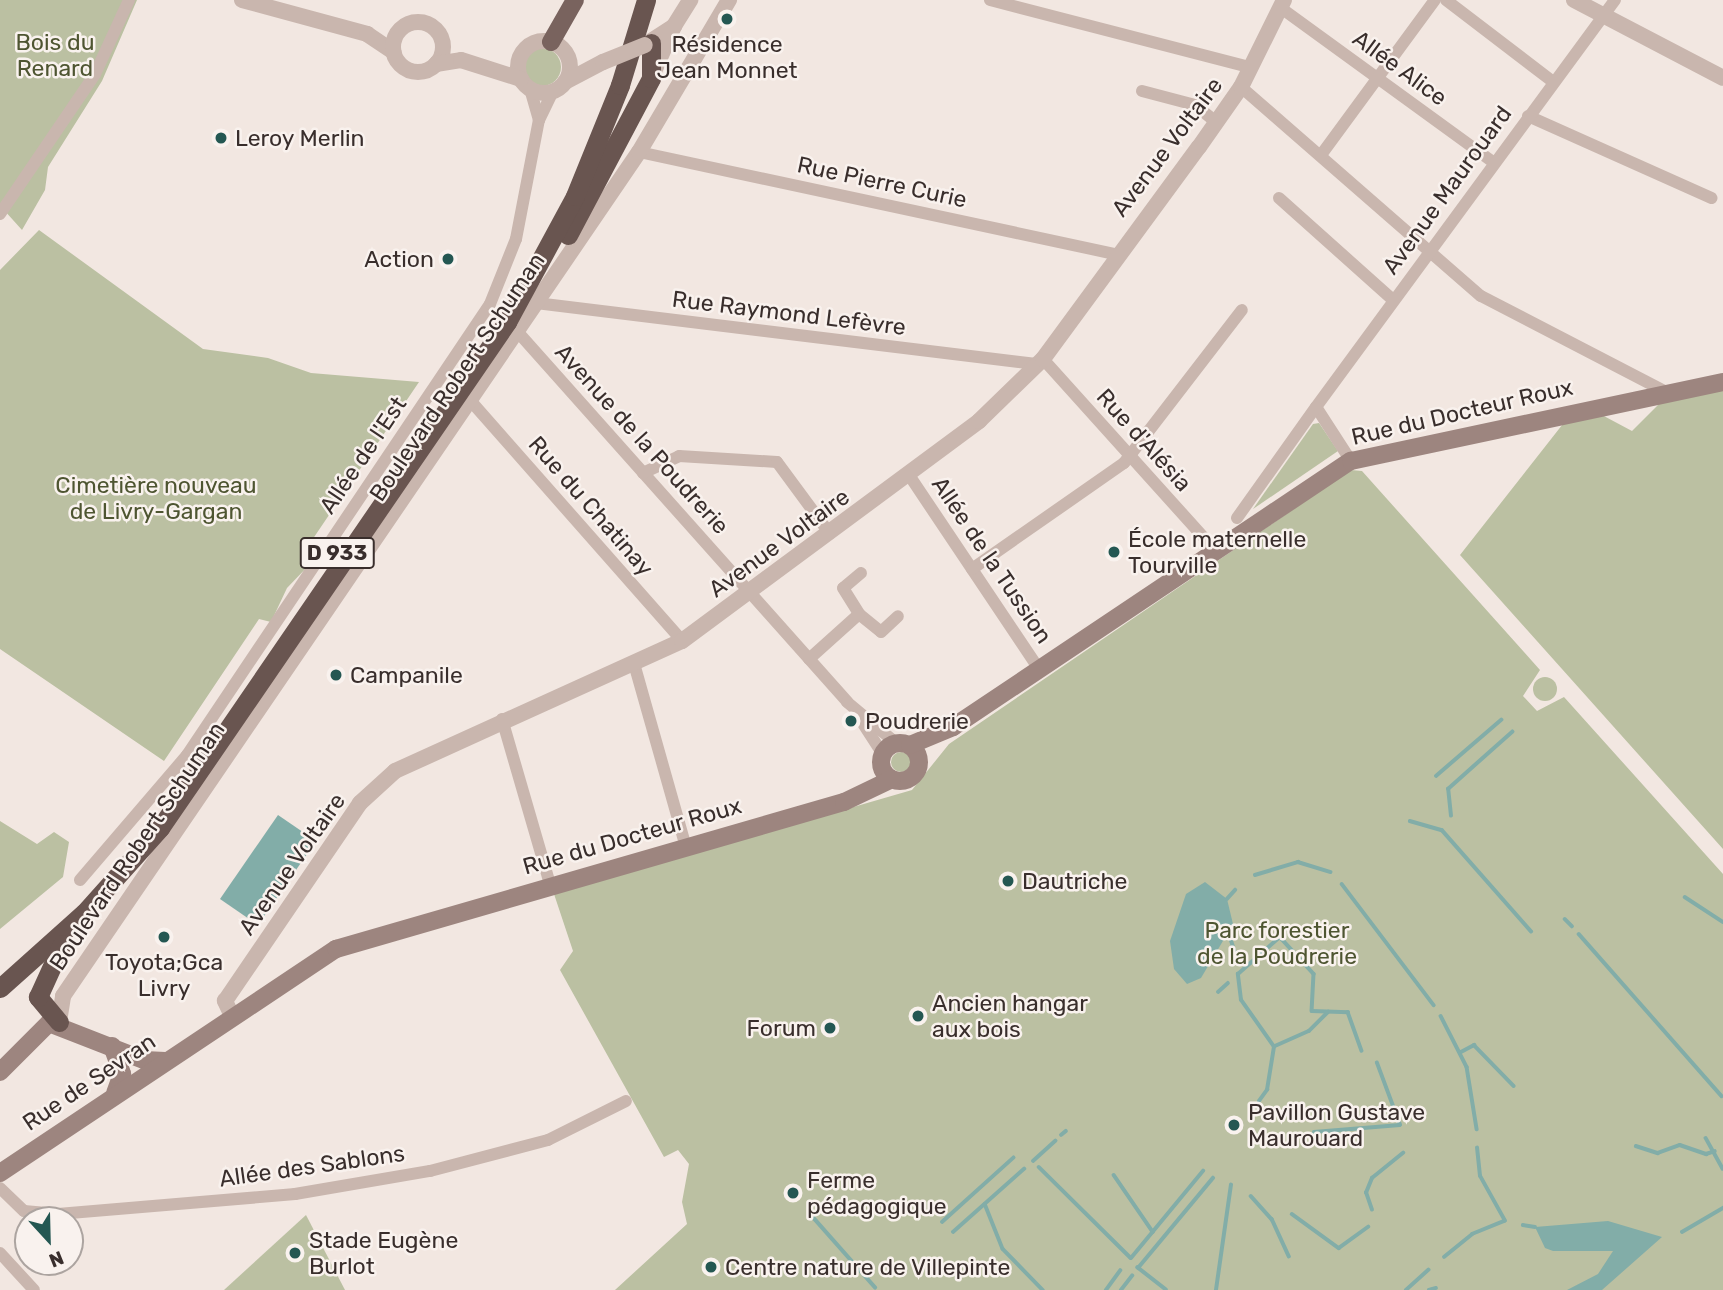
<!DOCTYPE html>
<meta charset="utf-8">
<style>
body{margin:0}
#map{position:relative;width:1723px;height:1290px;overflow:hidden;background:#f2e7e1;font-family:Rubik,sans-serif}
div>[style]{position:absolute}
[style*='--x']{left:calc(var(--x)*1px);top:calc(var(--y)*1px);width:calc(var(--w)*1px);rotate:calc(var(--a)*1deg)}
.green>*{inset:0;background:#bbc0a2}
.round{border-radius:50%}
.water>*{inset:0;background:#82ada8}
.stream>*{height:3.5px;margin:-1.75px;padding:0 1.75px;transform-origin:1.75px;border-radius:1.75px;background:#82ada8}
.minor>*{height:12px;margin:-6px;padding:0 6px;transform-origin:6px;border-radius:6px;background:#c9b6ae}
.tertiary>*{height:16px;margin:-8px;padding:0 8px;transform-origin:8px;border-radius:8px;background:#c9b6ae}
.tertiary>.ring{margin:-8px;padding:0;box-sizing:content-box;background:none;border:16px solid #c9b6ae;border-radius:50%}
.secondary>*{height:18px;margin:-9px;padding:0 9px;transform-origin:9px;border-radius:9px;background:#9d857f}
.secondary>.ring{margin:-9px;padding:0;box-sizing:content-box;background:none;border:18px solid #9d857f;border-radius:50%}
.primary>*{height:18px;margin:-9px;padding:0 9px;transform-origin:9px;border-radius:9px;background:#79635e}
.trunk>*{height:19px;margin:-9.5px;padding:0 9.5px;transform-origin:9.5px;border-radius:9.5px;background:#695550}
.tertiary-bridge>*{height:16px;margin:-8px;padding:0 8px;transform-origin:8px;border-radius:8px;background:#c9b6ae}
.dots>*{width:19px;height:19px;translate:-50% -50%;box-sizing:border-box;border:4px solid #f9f2ee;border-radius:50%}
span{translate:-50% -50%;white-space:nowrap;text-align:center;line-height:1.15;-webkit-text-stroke:5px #f9f2ee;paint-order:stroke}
.shield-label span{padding:2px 5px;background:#f9f2ee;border:2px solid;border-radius:5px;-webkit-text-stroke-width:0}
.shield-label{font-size:21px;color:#392e2c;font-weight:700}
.park-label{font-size:23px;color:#4e5531}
.poi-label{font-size:23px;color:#392e2c}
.left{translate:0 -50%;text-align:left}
.right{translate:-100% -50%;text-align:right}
.street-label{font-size:23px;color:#392e2c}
.north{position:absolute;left:14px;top:1206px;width:70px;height:70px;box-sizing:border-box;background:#f9f2ee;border:2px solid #aca4a0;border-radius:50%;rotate:158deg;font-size:19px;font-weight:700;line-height:28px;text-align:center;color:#392e2c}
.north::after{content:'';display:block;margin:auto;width:24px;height:32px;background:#245752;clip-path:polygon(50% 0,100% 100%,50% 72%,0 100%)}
</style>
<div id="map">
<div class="green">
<i style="clip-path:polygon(0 0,137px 0,102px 81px,48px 167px,45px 190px,22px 230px,4px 210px,0 214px)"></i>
<i class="round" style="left:523px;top:48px;width:38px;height:38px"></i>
<i style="clip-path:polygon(39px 230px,203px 349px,268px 358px,311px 373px,419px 382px,304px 552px,311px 563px,287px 588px,271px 622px,259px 619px,164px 761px,0 649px,0 270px)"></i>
<i style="clip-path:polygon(1723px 390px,1723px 849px,1460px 555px,1566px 420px,1602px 415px,1632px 431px,1661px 402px)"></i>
<i style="clip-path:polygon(1319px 423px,1338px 451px,1253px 509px,1313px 424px)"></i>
<i style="clip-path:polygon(1351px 470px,1362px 471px,1540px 670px,1523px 696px,1537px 711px,1564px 697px,1723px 874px,1723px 1290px,615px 1290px,687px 1224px,682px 1202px,689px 1164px,678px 1150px,664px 1157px,560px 970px,573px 951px,554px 894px,912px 790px,949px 744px)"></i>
<i class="round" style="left:1533px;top:677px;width:24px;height:24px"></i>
<i class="round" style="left:891px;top:752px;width:20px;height:20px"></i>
<i style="clip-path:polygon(0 821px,37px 844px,54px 832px,69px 842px,63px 877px,0 929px)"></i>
<i style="clip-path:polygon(306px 1215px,345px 1290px,224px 1290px)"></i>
</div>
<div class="water">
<i style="clip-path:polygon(278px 815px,316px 841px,258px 925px,220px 899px)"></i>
<i style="clip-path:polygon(1205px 882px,1227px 899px,1233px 924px,1201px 978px,1187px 984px,1174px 969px,1170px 941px,1186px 894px)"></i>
<i style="clip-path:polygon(1608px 1221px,1662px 1237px,1602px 1290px,1567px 1290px,1598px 1274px,1613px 1251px,1553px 1251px,1545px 1248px,1535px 1227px)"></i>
</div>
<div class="stream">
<i style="--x:1436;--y:776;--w:86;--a:-40.7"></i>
<i style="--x:1451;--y:816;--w:27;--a:-96"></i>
<i style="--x:1448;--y:789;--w:86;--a:-41.7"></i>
<i style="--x:1410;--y:821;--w:33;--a:16"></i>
<i style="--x:1442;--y:830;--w:135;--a:48.6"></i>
<i style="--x:1255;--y:875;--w:45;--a:-16.8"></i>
<i style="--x:1298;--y:862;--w:34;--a:17"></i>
<i style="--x:1342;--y:884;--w:152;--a:52.8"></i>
<i style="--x:1685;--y:897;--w:45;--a:33.3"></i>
<i style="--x:1227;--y:899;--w:12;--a:-48"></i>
<i style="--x:1565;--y:919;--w:10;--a:45"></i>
<i style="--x:1229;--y:933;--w:26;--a:72"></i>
<i style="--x:1579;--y:934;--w:216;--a:48.6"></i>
<i style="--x:1218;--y:992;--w:13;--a:-42"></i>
<i style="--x:1441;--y:1016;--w:57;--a:63"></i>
<i style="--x:1467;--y:1067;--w:63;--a:80.8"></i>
<i style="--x:1275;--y:1046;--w:37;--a:-24"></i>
<i style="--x:1309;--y:1031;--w:27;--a:-45"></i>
<i style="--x:1461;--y:1052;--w:15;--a:-28"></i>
<i style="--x:1474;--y:1045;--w:57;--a:45.7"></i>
<i style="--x:1259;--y:1101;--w:14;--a:-54"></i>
<i style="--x:1267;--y:1090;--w:44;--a:-80.8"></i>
<i style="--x:1274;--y:1047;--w:57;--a:-125.1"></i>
<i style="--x:1241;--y:1000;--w:26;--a:-97"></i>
<i style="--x:1238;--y:974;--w:56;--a:-41.4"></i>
<i style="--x:1280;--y:937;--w:50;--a:47.4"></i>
<i style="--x:1314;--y:974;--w:37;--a:93"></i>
<i style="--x:1312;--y:1011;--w:36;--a:2"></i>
<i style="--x:1348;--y:1012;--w:41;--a:70.3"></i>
<i style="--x:1314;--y:1132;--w:86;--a:-4.7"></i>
<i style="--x:1400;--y:1125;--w:66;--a:-110.4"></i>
<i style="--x:1061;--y:1135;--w:6;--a:-39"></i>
<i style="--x:1706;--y:1138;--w:35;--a:61"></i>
<i style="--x:1636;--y:1146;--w:23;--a:18"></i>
<i style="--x:1658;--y:1153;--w:23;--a:-20"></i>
<i style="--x:1680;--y:1145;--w:28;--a:19"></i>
<i style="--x:1706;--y:1154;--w:9;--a:-18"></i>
<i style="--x:1033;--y:1161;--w:30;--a:-42"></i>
<i style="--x:1039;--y:1167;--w:129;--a:44.7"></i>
<i style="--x:1131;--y:1258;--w:113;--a:-50.4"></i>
<i style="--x:1114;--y:1175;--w:69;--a:55.6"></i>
<i style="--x:1251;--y:1196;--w:31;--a:48"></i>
<i style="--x:1272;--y:1219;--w:41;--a:65.3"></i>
<i style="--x:985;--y:1204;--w:48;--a:68.2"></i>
<i style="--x:1003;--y:1249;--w:57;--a:45.7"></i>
<i style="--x:1372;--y:1210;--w:18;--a:-109"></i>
<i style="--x:1366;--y:1193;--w:16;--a:-68"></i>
<i style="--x:1372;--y:1178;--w:40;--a:-39"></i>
<i style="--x:1292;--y:1214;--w:58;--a:35.9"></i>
<i style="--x:1339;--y:1248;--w:36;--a:-36"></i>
<i style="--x:813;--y:1217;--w:94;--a:48.5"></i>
<i style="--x:942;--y:1222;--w:96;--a:-42"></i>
<i style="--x:1523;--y:1225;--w:12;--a:9"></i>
<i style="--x:953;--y:1232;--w:95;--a:-41.6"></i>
<i style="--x:1682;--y:1232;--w:48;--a:-30.3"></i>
<i style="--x:1444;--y:1257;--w:36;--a:-39"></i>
<i style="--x:1472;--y:1234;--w:35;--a:-22"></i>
<i style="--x:1505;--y:1221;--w:51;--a:-119.1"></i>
<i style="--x:1480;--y:1176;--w:28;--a:-96"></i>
<i style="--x:1106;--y:1290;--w:24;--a:-54"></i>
<i style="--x:1121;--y:1290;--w:18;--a:-52"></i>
<i style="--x:1166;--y:1290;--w:36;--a:-142"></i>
<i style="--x:1138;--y:1268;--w:117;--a:-50.2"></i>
<i style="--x:1216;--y:1290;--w:106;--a:-81.9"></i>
<i style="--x:1406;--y:1290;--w:30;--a:-42"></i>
<i style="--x:1429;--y:1290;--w:7;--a:-16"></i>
</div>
<div class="minor">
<i style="--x:990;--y:0;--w:268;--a:14.5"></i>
<i style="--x:1446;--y:0;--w:133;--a:37.4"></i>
<i style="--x:1281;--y:8;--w:262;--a:36"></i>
<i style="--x:1241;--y:87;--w:318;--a:41.1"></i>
<i style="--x:1481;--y:296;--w:211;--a:27.4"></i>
<i style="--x:1142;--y:91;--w:55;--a:14.8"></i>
<i style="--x:1195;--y:105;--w:27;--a:39"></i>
<i style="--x:1528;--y:116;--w:201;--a:24.1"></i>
<i style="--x:539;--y:120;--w:32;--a:-64"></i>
<i style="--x:639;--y:152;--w:488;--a:12.1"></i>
<i style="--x:1321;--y:155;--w:192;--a:-53.7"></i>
<i style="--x:1279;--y:198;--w:153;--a:41.8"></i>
<i style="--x:0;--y:214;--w:169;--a:-55.8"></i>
<i style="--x:95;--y:74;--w:81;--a:-65.3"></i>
<i style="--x:536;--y:303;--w:504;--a:6.96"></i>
<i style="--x:516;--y:330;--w:498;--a:48.3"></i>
<i style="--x:847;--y:702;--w:64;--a:39.9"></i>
<i style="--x:1043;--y:359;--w:257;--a:48"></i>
<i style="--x:469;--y:399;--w:322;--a:48.6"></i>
<i style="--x:1351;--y:461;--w:64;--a:-122.9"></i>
<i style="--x:1316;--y:407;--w:505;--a:-53.7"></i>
<i style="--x:643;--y:473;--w:40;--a:-25"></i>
<i style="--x:679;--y:456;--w:98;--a:3.5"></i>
<i style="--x:777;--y:462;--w:89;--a:53.6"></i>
<i style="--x:909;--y:475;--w:234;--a:56.2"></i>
<i style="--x:1237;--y:518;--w:136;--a:-54.6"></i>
<i style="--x:972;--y:569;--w:185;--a:-34.9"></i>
<i style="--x:1124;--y:463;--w:193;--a:-52.4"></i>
<i style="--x:861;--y:573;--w:23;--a:140"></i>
<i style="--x:843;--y:588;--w:31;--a:58"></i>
<i style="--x:859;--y:614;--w:28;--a:39"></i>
<i style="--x:881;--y:632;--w:23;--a:-43"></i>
<i style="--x:809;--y:659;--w:67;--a:-42"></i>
<i style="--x:635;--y:667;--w:184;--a:74.2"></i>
<i style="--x:502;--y:719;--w:172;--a:73.8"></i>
<i style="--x:862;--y:722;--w:38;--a:57"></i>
<i style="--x:80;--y:880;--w:165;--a:-49.4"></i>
<i style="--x:187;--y:755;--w:543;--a:-56.11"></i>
<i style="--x:490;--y:304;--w:70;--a:-68.2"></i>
<i style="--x:516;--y:239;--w:121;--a:-79.1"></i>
<i style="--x:539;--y:120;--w:32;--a:-106"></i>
<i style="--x:0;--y:1188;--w:33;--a:44"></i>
<i style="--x:24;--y:1211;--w:34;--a:5"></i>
<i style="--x:58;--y:1214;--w:238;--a:-4.8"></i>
<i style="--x:295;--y:1194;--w:137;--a:-9.7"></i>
<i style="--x:430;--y:1171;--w:122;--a:-14.7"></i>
<i style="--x:548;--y:1140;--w:87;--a:-26.6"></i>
<i style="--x:0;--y:1253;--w:50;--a:47.4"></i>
</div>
<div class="tertiary">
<i style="--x:242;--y:0;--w:130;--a:15.2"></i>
<i style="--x:367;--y:34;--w:32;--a:34"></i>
<i style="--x:1574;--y:0;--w:168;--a:27.6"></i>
<i class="ring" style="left:393px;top:22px;width:34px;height:34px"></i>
<i class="ring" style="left:518px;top:41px;width:36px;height:36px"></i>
<i style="--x:645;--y:45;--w:35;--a:-33"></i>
<i style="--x:674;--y:26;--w:31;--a:-58"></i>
<i style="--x:436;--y:64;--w:25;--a:-9"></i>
<i style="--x:461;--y:60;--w:63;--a:17.6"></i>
<i style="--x:651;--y:78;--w:57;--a:-66.1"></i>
<i style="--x:565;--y:82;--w:43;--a:-27.8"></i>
<i style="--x:232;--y:1016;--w:17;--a:-115"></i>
<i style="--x:225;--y:1001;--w:240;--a:-55.7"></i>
<i style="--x:360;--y:803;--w:47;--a:-42.4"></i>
<i style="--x:395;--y:771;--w:315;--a:-24.4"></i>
<i style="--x:682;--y:641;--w:370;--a:-36.5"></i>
<i style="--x:979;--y:421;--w:89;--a:-44.1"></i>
<i style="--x:1043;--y:359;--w:263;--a:-53.7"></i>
<i style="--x:1199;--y:147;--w:73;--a:-55"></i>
<i style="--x:1241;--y:87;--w:97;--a:-63.7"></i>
<i style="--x:59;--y:1022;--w:26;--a:-81"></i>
<i style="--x:63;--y:996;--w:1022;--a:-55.69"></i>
<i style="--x:639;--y:152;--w:177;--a:-59.4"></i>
</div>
<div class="secondary">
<i class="ring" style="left:881px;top:743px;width:20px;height:20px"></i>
<i style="--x:910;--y:745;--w:47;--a:-22.7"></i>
<i style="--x:953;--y:727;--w:479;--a:-33.8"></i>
<i style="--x:1351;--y:461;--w:380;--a:-12"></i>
<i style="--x:112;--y:1046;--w:30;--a:70"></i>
<i style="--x:122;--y:1074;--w:20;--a:110"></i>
<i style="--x:0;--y:1072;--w:69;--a:-45"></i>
<i style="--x:49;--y:1023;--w:102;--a:21.3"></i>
<i style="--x:144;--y:1060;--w:21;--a:3"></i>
<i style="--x:0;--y:1173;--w:404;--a:-33.7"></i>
<i style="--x:336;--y:949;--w:529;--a:-16.14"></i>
<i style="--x:844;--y:802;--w:53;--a:-25.6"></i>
</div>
<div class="primary">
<i style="--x:551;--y:42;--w:48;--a:-60.3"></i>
</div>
<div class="trunk">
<i style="--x:568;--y:235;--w:178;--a:-62.1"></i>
<i style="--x:651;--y:78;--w:35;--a:-90"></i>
<i style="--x:0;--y:988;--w:113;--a:-41.8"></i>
<i style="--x:84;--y:913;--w:114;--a:-48.2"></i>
<i style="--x:160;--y:828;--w:614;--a:-55.56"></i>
<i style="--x:507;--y:322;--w:143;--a:-61.6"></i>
<i style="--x:575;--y:196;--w:120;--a:-67.9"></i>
<i style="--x:620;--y:85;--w:89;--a:-73"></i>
<i style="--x:59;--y:1022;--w:33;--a:-130"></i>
<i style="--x:38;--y:997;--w:58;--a:-65.6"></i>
</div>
<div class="tertiary-bridge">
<i style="--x:603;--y:62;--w:45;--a:-22"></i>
</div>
<div class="dots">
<i style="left:727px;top:19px;background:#245752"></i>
<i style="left:221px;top:138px;background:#245752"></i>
<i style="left:448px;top:259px;background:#245752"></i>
<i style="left:1114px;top:552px;background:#245752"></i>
<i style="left:336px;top:675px;background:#245752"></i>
<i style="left:851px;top:721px;background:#245752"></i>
<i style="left:1008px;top:881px;background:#245752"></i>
<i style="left:164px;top:937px;background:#245752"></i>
<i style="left:918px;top:1016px;background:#245752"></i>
<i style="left:830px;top:1028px;background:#245752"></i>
<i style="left:1234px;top:1125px;background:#245752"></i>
<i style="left:793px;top:1193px;background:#245752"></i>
<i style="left:295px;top:1253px;background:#245752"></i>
<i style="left:711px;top:1267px;background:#245752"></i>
</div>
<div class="shield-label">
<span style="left:337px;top:553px">D 933</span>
</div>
<div class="park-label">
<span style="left:55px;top:55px">Bois du<br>Renard</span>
<span style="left:156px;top:498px">Cimetière nouveau<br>de Livry-Gargan</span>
<span style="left:1277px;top:943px">Parc forestier<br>de la Poudrerie</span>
</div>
<div class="poi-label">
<span style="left:727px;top:57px">Résidence<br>Jean Monnet</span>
<span class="left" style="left:235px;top:138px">Leroy Merlin</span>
<span class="right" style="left:434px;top:259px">Action</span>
<span class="left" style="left:1128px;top:552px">École maternelle<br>Tourville</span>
<span class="left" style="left:350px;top:675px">Campanile</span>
<span class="left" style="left:865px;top:721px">Poudrerie</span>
<span class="left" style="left:1022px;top:881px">Dautriche</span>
<span style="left:164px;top:975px">Toyota;Gca<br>Livry</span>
<span class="left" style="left:932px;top:1016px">Ancien hangar<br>aux bois</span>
<span class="right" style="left:816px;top:1028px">Forum</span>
<span class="left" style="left:1248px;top:1125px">Pavillon Gustave<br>Maurouard</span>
<span class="left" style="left:807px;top:1193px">Ferme<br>pédagogique</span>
<span class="left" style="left:309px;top:1253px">Stade Eugène<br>Burlot</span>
<span class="left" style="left:725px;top:1267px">Centre nature de Villepinte</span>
</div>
<div class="street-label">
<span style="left:1400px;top:68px;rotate:36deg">Allée Alice</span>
<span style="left:1167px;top:147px;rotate:-53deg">Avenue Voltaire</span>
<span style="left:882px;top:182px;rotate:12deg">Rue Pierre Curie</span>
<span style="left:1447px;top:190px;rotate:-54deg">Avenue Maurouard</span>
<span style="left:789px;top:313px;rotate:7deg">Rue Raymond Lefèvre</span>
<span style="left:457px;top:377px;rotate:-56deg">Boulevard Robert Schuman</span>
<span style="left:1462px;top:412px;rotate:-13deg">Rue du Docteur Roux</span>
<span style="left:642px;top:439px;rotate:48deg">Avenue de la Poudrerie</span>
<span style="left:1144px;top:440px;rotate:48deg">Rue d'Alésia</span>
<span style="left:363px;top:455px;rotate:-56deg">Allée de l'Est</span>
<span style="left:591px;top:506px;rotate:49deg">Rue du Chatinay</span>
<span style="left:779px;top:543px;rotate:-36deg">Avenue Voltaire</span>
<span style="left:992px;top:560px;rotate:56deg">Allée de la Tussion</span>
<span style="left:632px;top:836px;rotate:-16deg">Rue du Docteur Roux</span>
<span style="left:137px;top:846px;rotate:-56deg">Boulevard Robert Schuman</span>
<span style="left:292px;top:864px;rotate:-55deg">Avenue Voltaire</span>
<span style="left:89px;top:1082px;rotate:-34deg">Rue de Sevran</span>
<span style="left:312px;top:1166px;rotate:-8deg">Allée des Sablons</span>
</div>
<div class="north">N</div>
</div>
